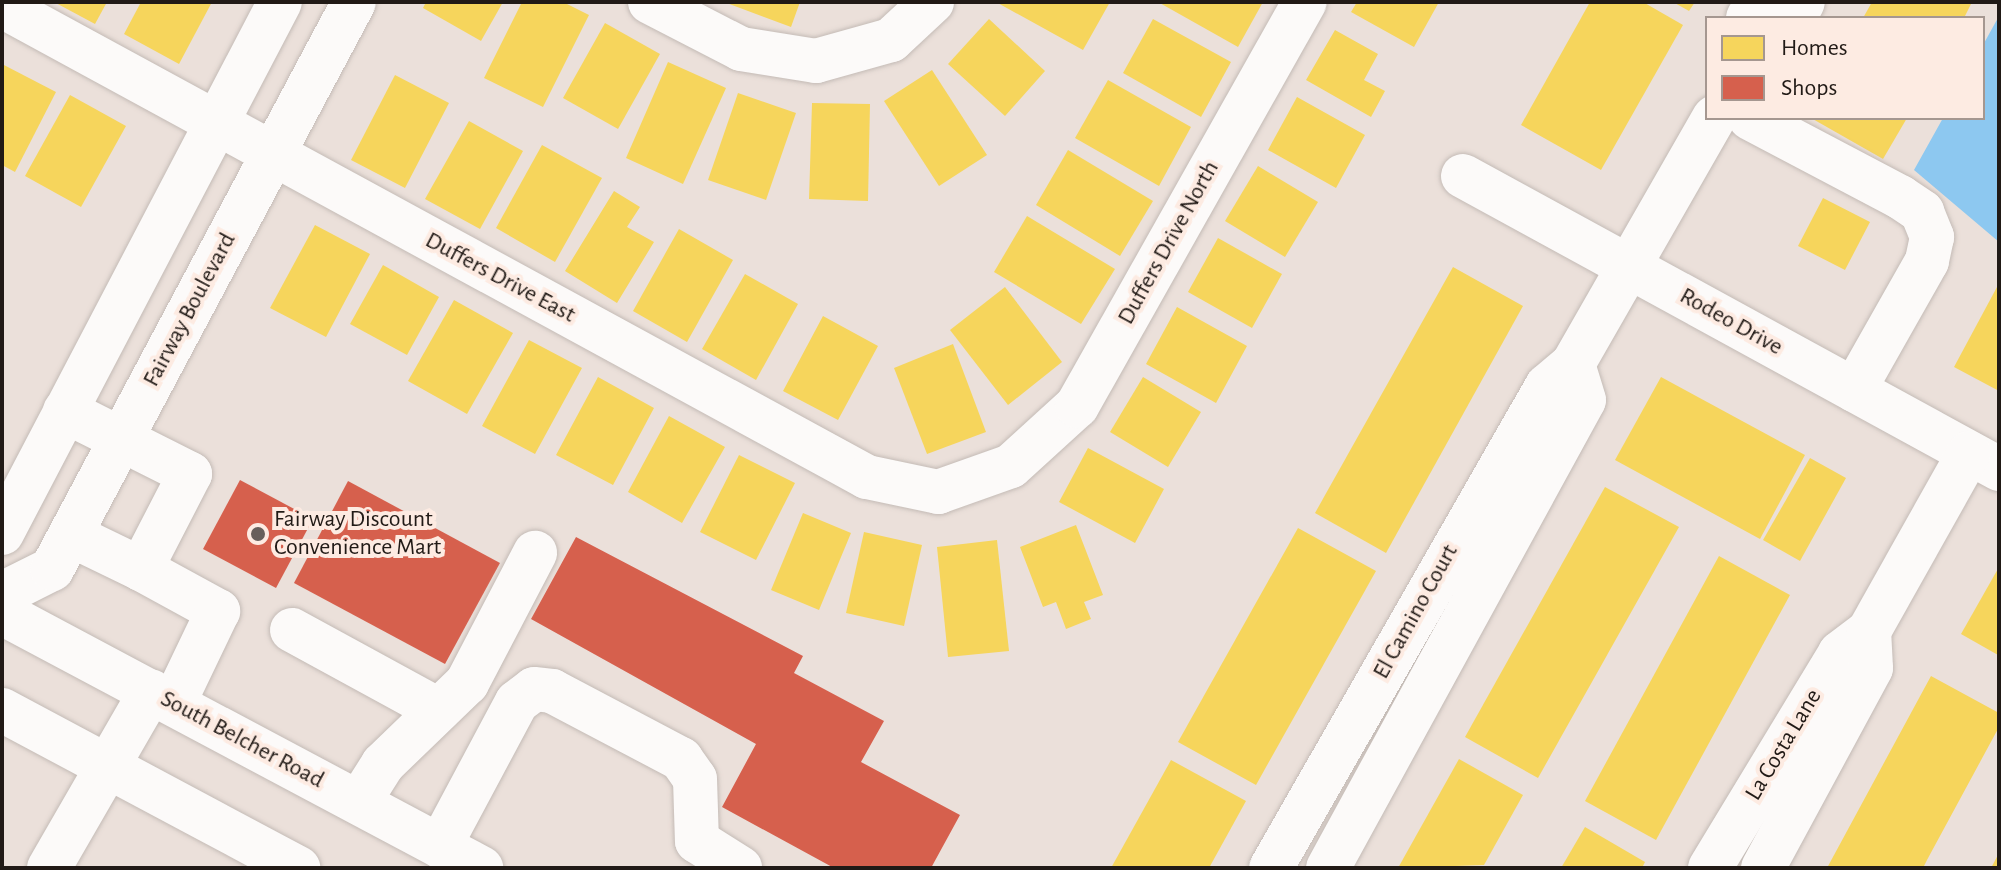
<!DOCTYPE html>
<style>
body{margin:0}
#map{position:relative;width:2001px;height:870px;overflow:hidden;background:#ebe0da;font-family:"Alegreya Sans",sans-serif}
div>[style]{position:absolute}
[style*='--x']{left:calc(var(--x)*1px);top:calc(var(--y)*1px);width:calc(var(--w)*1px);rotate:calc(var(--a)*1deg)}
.water>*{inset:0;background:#8dc8f0}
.homes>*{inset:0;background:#f6d55c}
.shops>*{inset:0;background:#d6604d}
.roads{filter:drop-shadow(0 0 2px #c4bbb6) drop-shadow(0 0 2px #c4bbb6)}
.minor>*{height:44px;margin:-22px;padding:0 22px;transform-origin:22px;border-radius:22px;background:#fcfaf9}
.major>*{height:44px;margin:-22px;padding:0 22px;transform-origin:22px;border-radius:22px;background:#fcfaf9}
.dots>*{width:22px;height:22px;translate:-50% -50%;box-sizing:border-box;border:4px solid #fdebe2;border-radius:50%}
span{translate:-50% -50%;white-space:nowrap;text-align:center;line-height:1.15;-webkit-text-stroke:8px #fdebe2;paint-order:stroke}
.street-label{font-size:24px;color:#211a16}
.poi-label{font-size:24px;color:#211a16}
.left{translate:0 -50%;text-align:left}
.frame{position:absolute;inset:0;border:4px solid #211a16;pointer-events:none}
.legend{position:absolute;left:1705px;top:16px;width:280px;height:104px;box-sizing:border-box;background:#fdebe2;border:2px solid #a59790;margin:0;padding:10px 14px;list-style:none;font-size:24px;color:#211a16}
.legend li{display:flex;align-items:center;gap:16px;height:40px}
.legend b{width:40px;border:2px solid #a59790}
</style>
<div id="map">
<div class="water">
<i style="clip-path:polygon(1999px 16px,1999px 242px,1914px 170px,1943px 118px,1983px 118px,1983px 45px)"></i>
</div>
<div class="homes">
<i style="clip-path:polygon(54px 2px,107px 2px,95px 24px)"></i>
<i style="clip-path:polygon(141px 2px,212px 2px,179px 64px,124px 34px)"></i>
<i style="clip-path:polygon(426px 2px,503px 2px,481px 41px,423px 8px)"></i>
<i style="clip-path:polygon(522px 2px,563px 2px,589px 15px,543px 107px,484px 78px)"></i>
<i style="clip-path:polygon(724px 2px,800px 2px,791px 27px)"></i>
<i style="clip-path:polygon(996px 2px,1110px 2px,1083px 50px)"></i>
<i style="clip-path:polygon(1158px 2px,1263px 2px,1238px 47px)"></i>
<i style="clip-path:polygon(1357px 2px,1439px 2px,1414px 47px,1351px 12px)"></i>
<i style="clip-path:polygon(1590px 2px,1643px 2px,1683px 25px,1601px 170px,1521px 125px)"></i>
<i style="clip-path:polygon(1673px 2px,1695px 2px,1689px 11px)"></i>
<i style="clip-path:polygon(1872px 2px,1972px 2px,1964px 18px,1863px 18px)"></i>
<i style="clip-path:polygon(989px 19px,1045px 71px,1005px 116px,948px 64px)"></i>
<i style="clip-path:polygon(1153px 19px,1231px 62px,1201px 117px,1123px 73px)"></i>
<i style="clip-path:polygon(605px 23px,660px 54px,618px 129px,563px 98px)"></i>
<i style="clip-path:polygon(1335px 30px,1378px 54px,1364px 80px,1385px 91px,1371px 117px,1306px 80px)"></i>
<i style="clip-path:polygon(668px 62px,726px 88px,683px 184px,626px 158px)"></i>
<i style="clip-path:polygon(2px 64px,56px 92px,15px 172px,2px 165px)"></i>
<i style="clip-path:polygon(932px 70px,987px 155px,939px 186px,884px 101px)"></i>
<i style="clip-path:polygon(395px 75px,449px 103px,405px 188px,351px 160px)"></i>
<i style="clip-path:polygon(1108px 80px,1191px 127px,1159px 186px,1075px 138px)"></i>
<i style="clip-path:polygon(738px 93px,796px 113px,766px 200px,708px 180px)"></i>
<i style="clip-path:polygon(70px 95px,126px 126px,81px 207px,25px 176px)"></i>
<i style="clip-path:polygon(1297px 97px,1365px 135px,1336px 188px,1268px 150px)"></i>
<i style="clip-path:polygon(812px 103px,870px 104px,868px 201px,809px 199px)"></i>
<i style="clip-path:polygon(1811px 118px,1907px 118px,1883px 159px)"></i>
<i style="clip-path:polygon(469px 121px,523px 151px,480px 229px,425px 199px)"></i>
<i style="clip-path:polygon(542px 145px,602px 178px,555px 262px,496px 228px)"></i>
<i style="clip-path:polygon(1068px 150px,1153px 201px,1120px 256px,1036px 205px)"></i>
<i style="clip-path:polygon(1258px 166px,1318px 202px,1285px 257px,1225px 221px)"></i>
<i style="clip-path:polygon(614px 191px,640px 207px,627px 227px,654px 242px,617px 303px,565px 271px)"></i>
<i style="clip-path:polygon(1823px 198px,1870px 222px,1845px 270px,1798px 246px)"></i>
<i style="clip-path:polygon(1027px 216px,1115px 269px,1081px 324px,994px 272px)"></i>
<i style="clip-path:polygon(315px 225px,370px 254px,326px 337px,270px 308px)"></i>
<i style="clip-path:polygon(679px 229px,733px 260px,687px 342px,633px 311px)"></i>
<i style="clip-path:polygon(1218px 238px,1282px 274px,1252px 328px,1188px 292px)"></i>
<i style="clip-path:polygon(383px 265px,439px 297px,407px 355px,350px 324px)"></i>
<i style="clip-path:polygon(1453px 267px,1523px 306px,1386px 553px,1315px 513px)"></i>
<i style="clip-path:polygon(745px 274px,798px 304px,756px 380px,702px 349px)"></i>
<i style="clip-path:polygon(1005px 287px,1062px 362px,1008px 405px,950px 330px)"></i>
<i style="clip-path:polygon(1997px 287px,1999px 289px,1999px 391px,1954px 367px)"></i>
<i style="clip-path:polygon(454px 300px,513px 333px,467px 414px,408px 381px)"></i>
<i style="clip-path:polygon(1177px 307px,1247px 346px,1216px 403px,1146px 364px)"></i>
<i style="clip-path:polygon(823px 316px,878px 346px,838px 420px,783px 391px)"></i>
<i style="clip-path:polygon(529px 340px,582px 368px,535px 454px,482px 426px)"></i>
<i style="clip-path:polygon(953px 344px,986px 432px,927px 454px,894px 368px)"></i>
<i style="clip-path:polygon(598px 377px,654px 408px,613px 485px,556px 455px)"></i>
<i style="clip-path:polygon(1143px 377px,1201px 412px,1168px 467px,1110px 432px)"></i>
<i style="clip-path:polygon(1661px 377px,1805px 455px,1760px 539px,1615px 460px)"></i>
<i style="clip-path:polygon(669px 416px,725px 447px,682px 523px,628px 492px)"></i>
<i style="clip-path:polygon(1088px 448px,1164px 489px,1135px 543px,1059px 502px)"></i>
<i style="clip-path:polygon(739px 455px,795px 483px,756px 560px,700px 532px)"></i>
<i style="clip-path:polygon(1810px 458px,1846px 478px,1800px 561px,1763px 540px)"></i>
<i style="clip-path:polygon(1605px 487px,1679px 527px,1538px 778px,1465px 737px)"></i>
<i style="clip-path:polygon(803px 513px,851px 533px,819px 610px,771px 590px)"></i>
<i style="clip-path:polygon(1076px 525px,1103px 595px,1084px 602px,1091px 619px,1066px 629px,1056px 602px,1043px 607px,1020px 547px)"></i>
<i style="clip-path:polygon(1298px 528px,1376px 571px,1256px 785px,1178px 742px)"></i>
<i style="clip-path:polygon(864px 532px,922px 545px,904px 626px,846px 613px)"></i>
<i style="clip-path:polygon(997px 540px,1009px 651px,948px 657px,937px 547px)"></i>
<i style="clip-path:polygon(1719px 556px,1790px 595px,1656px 840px,1585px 801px)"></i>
<i style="clip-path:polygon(1999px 567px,1999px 653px,1998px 655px,1961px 634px)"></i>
<i style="clip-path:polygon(1931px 676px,1999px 713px,1999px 727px,1927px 860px,1923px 868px,1827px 868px)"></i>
<i style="clip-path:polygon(1459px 759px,1523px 795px,1484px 865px,1398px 868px)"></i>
<i style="clip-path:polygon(1171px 760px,1246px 801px,1209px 868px,1111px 868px)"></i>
<i style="clip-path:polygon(1585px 827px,1645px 862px,1642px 868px,1561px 868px)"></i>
<i style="clip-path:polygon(1999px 853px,1999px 868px,1991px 868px)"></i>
</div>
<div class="shops">
<i style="clip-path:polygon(240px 480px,313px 519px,276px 588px,203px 549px)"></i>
<i style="clip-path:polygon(348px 481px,500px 563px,445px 664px,294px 583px)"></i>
<i style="clip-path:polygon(576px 537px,803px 656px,794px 673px,884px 721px,861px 762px,960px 815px,931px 868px,834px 868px,722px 807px,756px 744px,531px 619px)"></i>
</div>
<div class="roads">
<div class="minor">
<i style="--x:650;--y:2;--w:102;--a:27.3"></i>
<i style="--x:741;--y:49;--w:76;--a:9.1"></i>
<i style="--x:816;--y:61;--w:78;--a:-15.6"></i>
<i style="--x:891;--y:40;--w:56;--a:-42.8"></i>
<i style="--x:2;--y:6;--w:985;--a:28.57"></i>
<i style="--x:867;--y:477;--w:73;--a:11.9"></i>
<i style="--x:938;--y:492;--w:77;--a:-19.6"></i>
<i style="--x:1011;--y:466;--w:89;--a:-42.3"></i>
<i style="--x:1077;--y:406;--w:464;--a:-60.6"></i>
<i style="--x:1748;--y:18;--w:18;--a:-61"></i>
<i style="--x:1794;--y:18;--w:18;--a:-61"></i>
<i style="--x:1750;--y:118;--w:170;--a:27.8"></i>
<i style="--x:1900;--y:197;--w:27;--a:34"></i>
<i style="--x:1922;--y:212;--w:27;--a:68"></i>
<i style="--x:1932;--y:237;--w:25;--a:102"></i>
<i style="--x:1927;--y:261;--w:148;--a:119.5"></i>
<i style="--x:1463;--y:176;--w:611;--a:28.66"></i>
<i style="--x:65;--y:411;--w:140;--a:26.7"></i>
<i style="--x:190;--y:474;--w:107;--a:117.3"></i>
<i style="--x:141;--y:569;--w:78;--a:-154.1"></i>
<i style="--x:2;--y:533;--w:599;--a:-62.37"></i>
<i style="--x:141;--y:569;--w:88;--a:28.6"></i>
<i style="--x:218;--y:611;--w:102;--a:115.6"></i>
<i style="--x:2;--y:594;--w:56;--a:-26.6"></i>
<i style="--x:52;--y:569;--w:642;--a:-61.96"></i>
<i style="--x:292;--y:630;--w:167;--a:28.6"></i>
<i style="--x:359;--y:802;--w:45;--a:-57.7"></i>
<i style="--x:383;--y:764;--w:117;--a:-44"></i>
<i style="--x:467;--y:683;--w:147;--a:-62.4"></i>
<i style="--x:440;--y:846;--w:163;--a:-61.9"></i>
<i style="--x:517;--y:702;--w:21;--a:-37"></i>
<i style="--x:534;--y:689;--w:18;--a:6"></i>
<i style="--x:552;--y:691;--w:146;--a:27.8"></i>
<i style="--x:681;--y:759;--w:24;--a:55"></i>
<i style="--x:695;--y:779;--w:62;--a:88.2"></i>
<i style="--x:697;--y:841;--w:51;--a:32.1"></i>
<i style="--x:49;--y:868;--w:204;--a:-60"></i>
<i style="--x:1271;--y:868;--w:555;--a:-60.2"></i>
<i style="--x:1547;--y:386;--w:34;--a:-40"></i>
<i style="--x:1573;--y:364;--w:284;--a:-60.2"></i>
<i style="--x:1328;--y:868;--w:533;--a:-61.32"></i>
<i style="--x:1584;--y:400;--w:38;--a:-107"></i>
<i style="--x:1710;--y:868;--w:251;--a:-58.8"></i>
<i style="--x:1840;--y:653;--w:36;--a:-37"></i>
<i style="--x:1869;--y:631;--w:204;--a:-60.7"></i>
<i style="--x:1763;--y:868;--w:227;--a:-61.6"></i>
<i style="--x:1871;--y:668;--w:37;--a:-93"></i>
</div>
<div class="major">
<i style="--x:2;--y:613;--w:543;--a:28.03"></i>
<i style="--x:2;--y:710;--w:336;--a:28.1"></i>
</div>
</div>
<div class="dots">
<i style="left:258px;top:534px;background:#685f5b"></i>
</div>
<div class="street-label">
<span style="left:1169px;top:243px;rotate:-61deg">Duffers Drive North</span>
<span style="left:500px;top:278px;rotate:28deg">Duffers Drive East</span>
<span style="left:190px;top:310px;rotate:-62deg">Fairway Boulevard</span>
<span style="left:1731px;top:322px;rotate:29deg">Rodeo Drive</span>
<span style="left:1416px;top:612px;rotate:-61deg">El Camino Court</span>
<span style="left:242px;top:740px;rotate:28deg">South Belcher Road</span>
<span style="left:1784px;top:745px;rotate:-59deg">La Costa Lane</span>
</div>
<div class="poi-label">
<span class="left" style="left:274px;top:534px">Fairway Discount<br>Convenience Mart</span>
</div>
<div class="frame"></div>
<ul class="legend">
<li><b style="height:22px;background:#f6d55c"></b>Homes</li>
<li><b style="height:22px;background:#d6604d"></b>Shops</li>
</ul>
</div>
